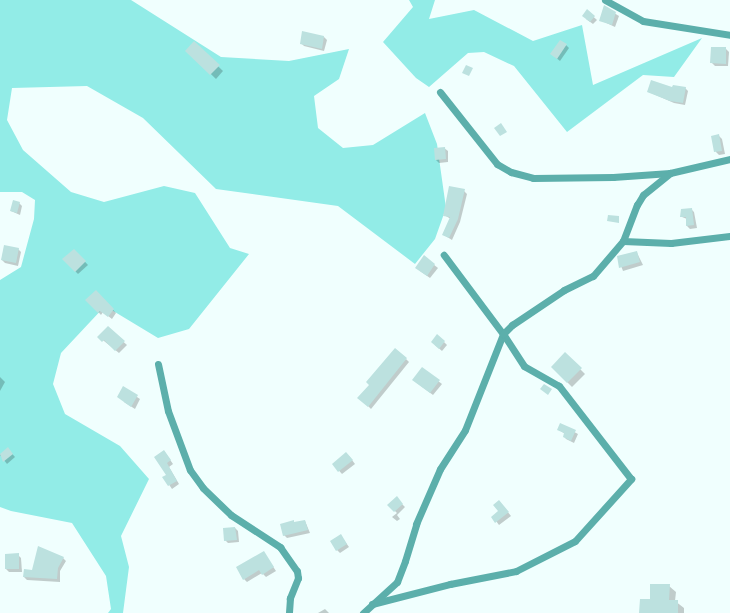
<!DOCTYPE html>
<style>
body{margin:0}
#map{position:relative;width:730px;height:613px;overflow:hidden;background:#f0fffe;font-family:Inter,sans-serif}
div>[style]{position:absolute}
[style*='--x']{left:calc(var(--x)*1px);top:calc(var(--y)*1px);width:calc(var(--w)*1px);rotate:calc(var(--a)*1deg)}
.green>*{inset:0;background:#92ece7}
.shadow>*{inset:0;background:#0003}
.building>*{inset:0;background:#bce1df}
.minor>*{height:7px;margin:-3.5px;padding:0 3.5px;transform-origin:3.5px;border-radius:3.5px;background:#5cafab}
span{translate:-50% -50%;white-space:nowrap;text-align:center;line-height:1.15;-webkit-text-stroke:4.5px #fff;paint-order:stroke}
</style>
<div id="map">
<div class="green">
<i style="clip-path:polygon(0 0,131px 0,221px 57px,289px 61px,349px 49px,339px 79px,314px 96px,318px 128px,343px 148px,373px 145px,425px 113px,437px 144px,446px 208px,435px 239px,415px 264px,338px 206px,216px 189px,143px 118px,87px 86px,12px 88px,7px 120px,23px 150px,71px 192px,104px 202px,164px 186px,195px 193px,230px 248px,249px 254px,189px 329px,158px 338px,105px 306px,61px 353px,53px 384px,65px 414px,120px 446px,149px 479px,121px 536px,129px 567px,123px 613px,108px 613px,111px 609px,106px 576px,72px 523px,11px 511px,0 507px,0 280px,21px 267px,34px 219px,35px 200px,22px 192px,0 192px)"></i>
<i style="clip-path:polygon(409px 0,435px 0,429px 19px,474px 10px,533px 41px,582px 25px,593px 85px,702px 38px,674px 77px,643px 75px,567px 132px,514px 66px,484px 52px,468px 53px,429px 87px,416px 78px,383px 42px,413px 7px)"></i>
</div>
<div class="shadow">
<i style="clip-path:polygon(604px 7px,619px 16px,615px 27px,600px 20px)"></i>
<i style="clip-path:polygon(587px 11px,597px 20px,593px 24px,586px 19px)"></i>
<i style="clip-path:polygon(324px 37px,327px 40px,324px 51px,304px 46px,301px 43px)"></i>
<i style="clip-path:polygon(194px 43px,223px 71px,216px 79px,187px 51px)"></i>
<i style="clip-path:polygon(566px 45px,569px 48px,560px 61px,555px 57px)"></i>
<i style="clip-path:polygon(726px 49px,729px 52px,728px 66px,715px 66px,712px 63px)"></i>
<i style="clip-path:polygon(685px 88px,688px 91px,685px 105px,674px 103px,649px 92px)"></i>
<i style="clip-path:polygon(719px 136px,722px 139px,725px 154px,719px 155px,716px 152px,713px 137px)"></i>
<i style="clip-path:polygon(444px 148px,448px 151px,448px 162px,439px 163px,436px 160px)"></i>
<i style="clip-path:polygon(464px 191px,467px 194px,460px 222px,452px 240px,444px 235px,451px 219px,444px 215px)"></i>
<i style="clip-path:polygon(19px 203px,22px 206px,20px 215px,11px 211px)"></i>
<i style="clip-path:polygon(691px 209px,694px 212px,697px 228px,690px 229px,687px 226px,687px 219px,682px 217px)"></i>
<i style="clip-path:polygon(18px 249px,21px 252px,18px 266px,5px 263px,2px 260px)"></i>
<i style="clip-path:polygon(74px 250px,88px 265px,78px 274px,64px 260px)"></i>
<i style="clip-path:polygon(637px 253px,643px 265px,623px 271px,618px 258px)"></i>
<i style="clip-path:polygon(424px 257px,438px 268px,430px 278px,420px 271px)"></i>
<i style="clip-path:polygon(96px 291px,116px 313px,112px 319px,103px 312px,101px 315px,87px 300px)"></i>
<i style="clip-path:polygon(108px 328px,127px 345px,119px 353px,99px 337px)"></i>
<i style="clip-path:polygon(444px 342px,447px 345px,442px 351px,435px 345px)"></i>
<i style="clip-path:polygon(565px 354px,585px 374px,572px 387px,552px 367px)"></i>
<i style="clip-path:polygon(406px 359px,409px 362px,371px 409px,359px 397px)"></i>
<i style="clip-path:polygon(422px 369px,442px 384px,433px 395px,417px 383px)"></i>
<i style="clip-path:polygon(0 377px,5px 382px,0 391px)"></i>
<i style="clip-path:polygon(123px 388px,140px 399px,135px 409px,124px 402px)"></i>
<i style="clip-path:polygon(561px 425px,578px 434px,574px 443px,566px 439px,564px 436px,565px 434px,558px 429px)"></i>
<i style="clip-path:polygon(8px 449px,15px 457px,7px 464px,0 455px)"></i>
<i style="clip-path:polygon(164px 451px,173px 464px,169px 467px,179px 484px,172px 489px,164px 477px,167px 475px)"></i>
<i style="clip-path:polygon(349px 456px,355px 464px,342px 474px,333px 464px)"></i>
<i style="clip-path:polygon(396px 498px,405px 507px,397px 515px,400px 519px,397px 521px,392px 517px,397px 513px,389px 505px)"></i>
<i style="clip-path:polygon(502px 505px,511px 516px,499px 525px,493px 517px,500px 511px)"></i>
<i style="clip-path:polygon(305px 521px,310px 533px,287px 538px,284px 535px,295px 523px)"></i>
<i style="clip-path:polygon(235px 528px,238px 531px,239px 542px,228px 543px,225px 540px)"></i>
<i style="clip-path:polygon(341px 536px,349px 547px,340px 553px,337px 550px)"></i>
<i style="clip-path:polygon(18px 555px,21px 558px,22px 572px,9px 572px,6px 569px)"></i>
<i style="clip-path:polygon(266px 556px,276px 571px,266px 577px,262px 573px,247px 582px,244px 579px)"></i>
<i style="clip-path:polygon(63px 558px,66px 561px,60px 571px,60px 582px,27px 580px,24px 577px)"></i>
<i style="clip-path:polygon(669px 586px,676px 592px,675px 601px,684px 608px,684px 613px,641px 613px,651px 600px)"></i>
<i style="clip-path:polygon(325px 609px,329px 613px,318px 613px)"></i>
</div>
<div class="building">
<i style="clip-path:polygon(604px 5px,616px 12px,612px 25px,599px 21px)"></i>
<i style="clip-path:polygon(587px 9px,595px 16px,590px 22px,582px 16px)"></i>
<i style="clip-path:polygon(302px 31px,324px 36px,322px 49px,300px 44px)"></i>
<i style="clip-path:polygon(560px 40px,567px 44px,557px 59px,550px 54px)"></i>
<i style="clip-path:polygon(194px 41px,220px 65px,210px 75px,185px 51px)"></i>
<i style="clip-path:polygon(711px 47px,726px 47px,726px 64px,710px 63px)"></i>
<i style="clip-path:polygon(466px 65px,473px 68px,469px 76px,462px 73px)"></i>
<i style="clip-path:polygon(651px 80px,672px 87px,673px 85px,686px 87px,683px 103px,670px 101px,647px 92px)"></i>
<i style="clip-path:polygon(501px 123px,507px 132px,500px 136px,494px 128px)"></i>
<i style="clip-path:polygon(719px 134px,722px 151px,714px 152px,711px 136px)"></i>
<i style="clip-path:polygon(445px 147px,446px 159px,435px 160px,434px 148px)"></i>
<i style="clip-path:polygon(449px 186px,465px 189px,458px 219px,449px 238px,442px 235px,450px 217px,443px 216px)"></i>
<i style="clip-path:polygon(13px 200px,20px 202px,17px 213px,10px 211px)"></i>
<i style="clip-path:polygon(692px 208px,694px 225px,686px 226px,686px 217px,680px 217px,681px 209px)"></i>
<i style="clip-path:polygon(608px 215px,619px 216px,619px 223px,607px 221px)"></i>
<i style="clip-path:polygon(4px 245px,19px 248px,16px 263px,1px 260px)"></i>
<i style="clip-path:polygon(74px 249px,86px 261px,75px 272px,62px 259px)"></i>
<i style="clip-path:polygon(637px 251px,640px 262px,619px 268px,617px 256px)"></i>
<i style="clip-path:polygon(424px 255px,435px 264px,427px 276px,415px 268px)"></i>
<i style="clip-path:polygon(96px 290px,114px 309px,108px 317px,100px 311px,98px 313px,85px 300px)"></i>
<i style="clip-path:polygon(108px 326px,125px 341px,115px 351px,104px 340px,102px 342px,97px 337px)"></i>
<i style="clip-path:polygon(437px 334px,445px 341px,439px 349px,431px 342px)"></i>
<i style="clip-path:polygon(395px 348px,407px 358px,368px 407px,357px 398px,369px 385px,366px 382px)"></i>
<i style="clip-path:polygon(565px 352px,582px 368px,567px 383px,551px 367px)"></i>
<i style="clip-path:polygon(422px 367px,440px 380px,430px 393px,412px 380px)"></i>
<i style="clip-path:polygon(544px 384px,552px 389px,548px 395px,540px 389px)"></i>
<i style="clip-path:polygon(123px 386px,138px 395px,131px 407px,117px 397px)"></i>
<i style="clip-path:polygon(560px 423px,576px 430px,571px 441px,563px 437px,564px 433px,557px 430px)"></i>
<i style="clip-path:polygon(8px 447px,13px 454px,3px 462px,0 454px)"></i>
<i style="clip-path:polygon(164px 450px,171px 460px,167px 463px,177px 481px,168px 486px,162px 477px,166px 475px,154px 457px)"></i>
<i style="clip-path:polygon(346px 452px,353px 460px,338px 472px,332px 464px)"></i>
<i style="clip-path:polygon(397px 496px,403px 504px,394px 512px,387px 505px)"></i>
<i style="clip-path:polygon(499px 500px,509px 512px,495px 523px,491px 517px,498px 511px,493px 505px)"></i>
<i style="clip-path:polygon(294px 520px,294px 522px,305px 520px,308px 530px,283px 536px,280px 524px)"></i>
<i style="clip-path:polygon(235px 527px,237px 540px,224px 541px,223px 528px)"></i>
<i style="clip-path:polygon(341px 534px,347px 544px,336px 551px,330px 541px)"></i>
<i style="clip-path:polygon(38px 546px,64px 557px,58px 568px,57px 579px,23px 577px,24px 569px,32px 570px)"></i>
<i style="clip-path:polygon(264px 551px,274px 567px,262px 575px,259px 570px,243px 580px,236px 567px)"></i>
<i style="clip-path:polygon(19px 553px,19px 569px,5px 569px,5px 554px)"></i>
<i style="clip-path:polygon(650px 584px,670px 584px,669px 600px,678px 600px,678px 613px,639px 613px,640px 599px,650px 599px)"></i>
</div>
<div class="minor">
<i style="--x:605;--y:0;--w:43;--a:28.9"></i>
<i style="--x:643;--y:21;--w:88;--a:9.1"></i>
<i style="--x:440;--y:92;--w:92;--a:51.6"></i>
<i style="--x:497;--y:164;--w:16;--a:30"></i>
<i style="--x:511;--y:172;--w:23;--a:15"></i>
<i style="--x:533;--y:178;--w:80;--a:-0.7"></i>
<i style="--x:613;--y:177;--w:57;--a:-4"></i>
<i style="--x:670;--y:173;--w:62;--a:-13.1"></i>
<i style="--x:623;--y:241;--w:48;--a:2.4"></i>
<i style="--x:671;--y:243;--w:59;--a:-6.8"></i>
<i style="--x:158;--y:364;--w:48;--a:78"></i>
<i style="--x:168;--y:411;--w:63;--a:69.6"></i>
<i style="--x:190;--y:470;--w:22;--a:54"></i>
<i style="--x:203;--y:488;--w:39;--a:44"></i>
<i style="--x:231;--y:515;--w:59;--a:33.1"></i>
<i style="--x:280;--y:547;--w:29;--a:55"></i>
<i style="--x:297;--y:571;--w:7;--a:82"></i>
<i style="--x:298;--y:578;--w:22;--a:112"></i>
<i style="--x:290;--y:598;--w:15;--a:94"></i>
<i style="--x:372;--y:604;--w:81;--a:-14.4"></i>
<i style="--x:450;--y:584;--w:67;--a:-11.1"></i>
<i style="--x:516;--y:571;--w:66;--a:-27"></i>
<i style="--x:575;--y:541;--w:84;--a:-47.9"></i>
<i style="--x:631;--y:479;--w:118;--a:-127.7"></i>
<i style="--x:559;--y:386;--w:40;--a:-150.3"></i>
<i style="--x:524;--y:366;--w:38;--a:-123"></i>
<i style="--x:503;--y:334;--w:99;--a:-126.8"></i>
<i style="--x:363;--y:613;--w:46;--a:-42.4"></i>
<i style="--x:397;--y:582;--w:22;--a:-69"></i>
<i style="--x:405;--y:561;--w:39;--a:-73"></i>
<i style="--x:416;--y:524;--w:60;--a:-66.4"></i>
<i style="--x:440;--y:469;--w:46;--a:-57.3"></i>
<i style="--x:465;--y:430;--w:103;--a:-68.4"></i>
<i style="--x:503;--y:334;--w:13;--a:-45"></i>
<i style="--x:512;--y:325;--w:63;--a:-33.9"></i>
<i style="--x:564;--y:290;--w:32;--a:-26"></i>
<i style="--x:593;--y:276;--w:46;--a:-49.4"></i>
<i style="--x:623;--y:241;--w:39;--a:-69"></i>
<i style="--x:637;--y:205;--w:12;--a:-59"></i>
<i style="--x:643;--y:195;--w:35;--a:-39"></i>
</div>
</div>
